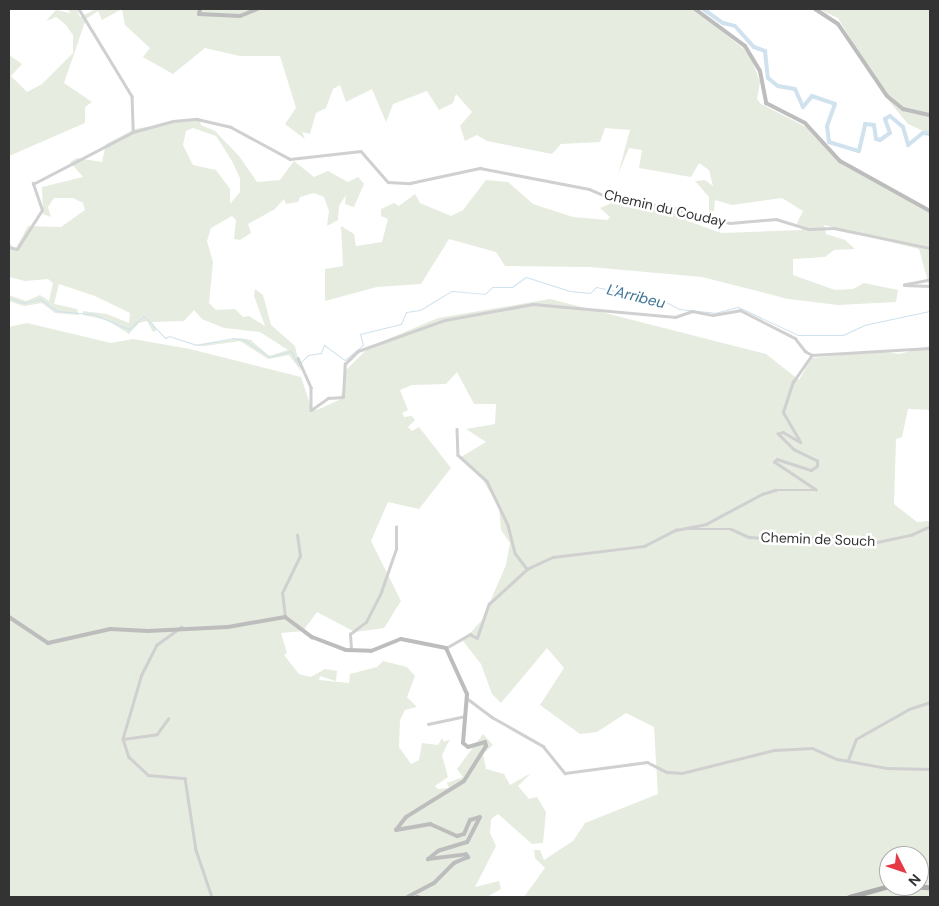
<!DOCTYPE html>
<style>
body{margin:0}
#map{position:relative;width:939px;height:906px;overflow:hidden;background:#fff;font-family:"DM Sans",sans-serif}
div>[style]{position:absolute}
[style*='--x']{left:calc(var(--x)*1px);top:calc(var(--y)*1px);width:calc(var(--w)*1px);rotate:calc(var(--a)*1deg)}
.green>*{inset:0;background:#e6ecdf}
.stream>*{height:1px;margin:-0.5px;padding:0 0.5px;transform-origin:0.5px;border-radius:0.5px;background:#cfe2ee}
.river>*{height:4px;margin:-2px;padding:0 2px;transform-origin:2px;border-radius:2px;background:#cfe2ee}
.street>*{height:2.5px;margin:-1.25px;padding:0 1.25px;transform-origin:1.25px;border-radius:1.25px;background:#d0d0d0}
.secondary>*{height:4px;margin:-2px;padding:0 2px;transform-origin:2px;border-radius:2px;background:#bdbdbd}
.primary>*{height:5px;margin:-2.5px;padding:0 2.5px;transform-origin:2.5px;border-radius:2.5px;background:#ababab}
span{translate:-50% -50%;white-space:nowrap;text-align:center;line-height:1.15;-webkit-text-stroke:5px #fff;paint-order:stroke}
.street-label{font-size:14px;color:#333}
.water-label{font-size:15px;color:#3f7597;font-style:italic}
.frame{position:absolute;inset:0;border:10px solid #333;pointer-events:none}
.north{position:absolute;left:879px;top:846px;width:50px;height:50px;box-sizing:border-box;background:#fff;border:1px solid #adadad;border-radius:50%;rotate:131deg;font-size:14px;font-weight:700;line-height:20px;text-align:center;color:#333}
.north::after{content:'';display:block;margin:auto;width:18px;height:22px;background:#e63946;clip-path:polygon(50% 0,100% 100%,50% 72%,0 100%)}
</style>
<div id="map">
<div class="green">
<i style="clip-path:polygon(68px 9px,77px 9px,80px 17px,96px 9px,122px 9px,102px 20px,98px 11px,86px 19px,64px 83px,92px 102px,85px 107px,85px 123px,9px 156px,9px 55px,22px 64px,11px 76px,27px 92px,42px 84px,73px 53px,73px 35px,65px 24px,56px 17px,46px 21px,56px 10px,70px 13px)"></i>
<i style="clip-path:polygon(122px 9px,701px 9px,698px 12px,749px 53px,760px 82px,757px 99px,761px 104px,810px 129px,838px 160px,930px 211px,930px 289px,919px 249px,824px 225px,826px 234px,845px 240px,855px 249px,834px 250px,825px 257px,793px 259px,793px 275px,835px 290px,853px 289px,864px 283px,898px 290px,896px 302px,838px 305px,788px 299px,702px 277px,590px 267px,505px 266px,496px 252px,449px 239px,421px 284px,377px 287px,325px 301px,325px 269px,343px 266px,341px 226px,354px 234px,356px 246px,382px 242px,388px 219px,381px 216px,381px 209px,394px 203px,399px 206px,415px 194px,420px 203px,451px 216px,463px 210px,486px 180px,508px 182px,533px 204px,573px 217px,607px 220px,610px 217px,600px 208px,612px 203px,644px 204px,700px 214px,699px 218px,689px 216px,688px 221px,721px 233px,802px 230px,797px 223px,803px 211px,782px 198px,732px 205px,715px 200px,713px 220px,709px 219px,709px 197px,695px 181px,705px 180px,713px 186px,709px 170px,699px 163px,691px 177px,639px 168px,642px 150px,629px 148px,618px 174px,630px 130px,605px 128px,600px 142px,561px 144px,552px 154px,487px 141px,477px 135px,465px 141px,460px 126px,472px 112px,456px 94px,453px 103px,439px 110px,427px 91px,393px 104px,386px 122px,372px 89px,346px 102px,340px 85px,333px 89px,326px 108px,316px 113px,310px 134px,302px 132px,305px 139px,285px 124px,296px 108px,280px 56px,240px 56px,205px 48px,173px 74px,143px 57px,150px 48px,125px 25px)"></i>
<i style="clip-path:polygon(818px 9px,930px 9px,930px 134px,908px 124px,884px 95px,838px 18px)"></i>
<i style="clip-path:polygon(evenodd,199px 118px,201px 125px,215px 131px,239px 156px,257px 182px,280px 180px,294px 161px,314px 177px,328px 171px,348px 182px,358px 177px,364px 184px,354px 207px,345px 204px,346px 195px,339px 206px,338px 220px,327px 226px,329px 211px,324px 197px,314px 193px,300px 197px,298px 202px,286px 204px,284px 199px,275px 209px,248px 224px,251px 233px,240px 240px,234px 239px,236px 220px,232px 216px,211px 228px,207px 241px,213px 262px,209px 303px,216px 310px,235px 309px,243px 317px,249px 316px,265px 326px,254px 296px,255px 289px,263px 295px,271px 325px,295px 346px,301px 371px,289px 355px,268px 359px,240px 341px,205px 346px,193px 345px,240px 338px,251px 340px,269px 356px,288px 350px,260px 332px,224px 328px,202px 319px,194px 310px,184px 321px,152px 322px,157px 330px,153px 332px,147px 321px,139px 323px,129px 334px,107px 320px,83px 315px,83px 311px,107px 314px,129px 323px,130px 313px,95px 296px,59px 284px,54px 304px,77px 309px,79px 315px,55px 313px,42px 303px,24px 306px,9px 301px,9px 295px,26px 301px,40px 295px,49px 301px,53px 283px,48px 279px,25px 281px,9px 277px,9px 242px,15px 250px,28px 226px,61px 227px,85px 210px,83px 203px,73px 198px,54px 198px,48px 207px,51px 217px,43px 214px,42px 187px,83px 177px,70px 162px,77px 158px,102px 162px,106px 144px,135px 129px,199px 118px,193px 128px,216px 136px,232px 161px,240px 178px,240px 192px,230px 204px,230px 189px,216px 170px,193px 165px,183px 145px,186px 131px,193px 128px)"></i>
<i style="clip-path:polygon(evenodd,550px 299px,766px 354px,799px 380px,812px 358px,880px 351px,899px 354px,930px 346px,930px 410px,908px 409px,902px 437px,896px 439px,894px 504px,917px 522px,930px 521px,930px 897px,524px 897px,545px 868px,535px 858px,534px 850px,540px 850px,544px 860px,573px 841px,585px 823px,658px 794px,654px 727px,626px 713px,597px 732px,580px 734px,540px 705px,564px 668px,547px 648px,501px 703px,492px 694px,481px 664px,463px 641px,482px 620px,506px 565px,510px 543px,501px 530px,499px 508px,483px 480px,459px 458px,486px 442px,466px 429px,495px 424px,496px 404px,474px 404px,457px 372px,446px 384px,412px 385px,400px 390px,408px 410px,402px 413px,404px 417px,412px 416px,415px 420px,408px 427px,412px 431px,419px 427px,451px 468px,419px 509px,388px 502px,371px 541px,401px 601px,384px 628px,355px 632px,317px 612px,303px 631px,281px 633px,287px 653px,284px 655px,299px 674px,311px 677px,325px 669px,337px 671px,336px 681px,320px 676px,319px 680px,349px 683px,350px 674px,377px 667px,383px 661px,407px 667px,415px 676px,407px 697px,417px 707px,405px 710px,400px 720px,399px 747px,411px 764px,419px 760px,422px 743px,438px 745px,442px 738px,444px 742px,450px 739px,442px 755px,448px 777px,435px 786px,438px 789px,449px 788px,447px 783px,463px 777px,457px 769px,483px 734px,493px 745px,483px 754px,486px 769px,504px 774px,510px 785px,531px 773px,518px 786px,529px 799px,537px 797px,546px 812px,543px 843px,532px 844px,498px 814px,491px 819px,490px 833px,496px 846px,475px 887px,499px 881px,501px 889px,487px 897px,9px 897px,9px 327px,27px 323px,111px 343px,133px 339px,190px 349px,301px 377px,311px 407px,317px 410px,339px 400px,345px 386px,346px 370px,369px 347px,438px 318px,550px 299px,889px 856px,919px 856px,919px 886px,889px 886px,889px 856px)"></i>
</div>
<div class="stream">
<i style="--x:9;--y:298;--w:16;--a:18"></i>
<i style="--x:24;--y:303;--w:16;--a:-14"></i>
<i style="--x:40;--y:299;--w:21;--a:35"></i>
<i style="--x:57;--y:311;--w:36;--a:5"></i>
<i style="--x:93;--y:314;--w:39;--a:23"></i>
<i style="--x:129;--y:329;--w:20;--a:-41"></i>
<i style="--x:144;--y:316;--w:30;--a:46"></i>
<i style="--x:165;--y:338;--w:4;--a:-27"></i>
<i style="--x:169;--y:336;--w:29;--a:18"></i>
<i style="--x:197;--y:345;--w:36;--a:-11"></i>
<i style="--x:232;--y:338;--w:12;--a:9"></i>
<i style="--x:244;--y:340;--w:31;--a:33"></i>
<i style="--x:270;--y:357;--w:22;--a:-16"></i>
<i style="--x:291;--y:351;--w:16;--a:63"></i>
<i style="--x:298;--y:365;--w:14;--a:-45"></i>
<i style="--x:308;--y:355;--w:13;--a:-9"></i>
<i style="--x:321;--y:353;--w:9;--a:-69"></i>
<i style="--x:324;--y:345;--w:26;--a:36"></i>
<i style="--x:345;--y:360;--w:23;--a:-40"></i>
<i style="--x:363;--y:345;--w:11;--a:-105"></i>
<i style="--x:360;--y:334;--w:42;--a:-13.7"></i>
<i style="--x:401;--y:324;--w:13;--a:-67"></i>
<i style="--x:406;--y:312;--w:14;--a:-8"></i>
<i style="--x:420;--y:310;--w:37;--a:-31"></i>
<i style="--x:452;--y:291;--w:33;--a:5"></i>
<i style="--x:485;--y:294;--w:10;--a:-45"></i>
<i style="--x:492;--y:287;--w:20;--a:0"></i>
<i style="--x:512;--y:287;--w:17;--a:-36"></i>
<i style="--x:526;--y:277;--w:46;--a:17.7"></i>
<i style="--x:570;--y:291;--w:20;--a:6"></i>
<i style="--x:590;--y:293;--w:8;--a:-45"></i>
<i style="--x:596;--y:287;--w:67;--a:11.1"></i>
<i style="--x:662;--y:300;--w:19;--a:28"></i>
<i style="--x:679;--y:309;--w:36;--a:6"></i>
<i style="--x:715;--y:313;--w:24;--a:-15"></i>
<i style="--x:738;--y:307;--w:66;--a:25"></i>
<i style="--x:798;--y:335;--w:45;--a:0"></i>
<i style="--x:843;--y:335;--w:23;--a:-25"></i>
<i style="--x:864;--y:325;--w:67;--a:-12"></i>
</div>
<div class="river">
<i style="--x:703;--y:9;--w:24;--a:35"></i>
<i style="--x:723;--y:23;--w:12;--a:14"></i>
<i style="--x:735;--y:26;--w:28;--a:48"></i>
<i style="--x:754;--y:47;--w:12;--a:20"></i>
<i style="--x:765;--y:51;--w:27;--a:84"></i>
<i style="--x:768;--y:78;--w:13;--a:39"></i>
<i style="--x:778;--y:86;--w:17;--a:10"></i>
<i style="--x:795;--y:89;--w:20;--a:66"></i>
<i style="--x:803;--y:107;--w:14;--a:-51"></i>
<i style="--x:812;--y:96;--w:24;--a:19"></i>
<i style="--x:835;--y:104;--w:23;--a:110"></i>
<i style="--x:827;--y:126;--w:16;--a:83"></i>
<i style="--x:829;--y:142;--w:31;--a:17"></i>
<i style="--x:859;--y:151;--w:28;--a:-77"></i>
<i style="--x:865;--y:124;--w:9;--a:6"></i>
<i style="--x:874;--y:125;--w:14;--a:82"></i>
<i style="--x:876;--y:139;--w:4;--a:14"></i>
<i style="--x:880;--y:140;--w:12;--a:-35"></i>
<i style="--x:890;--y:133;--w:15;--a:-110"></i>
<i style="--x:885;--y:119;--w:6;--a:-31"></i>
<i style="--x:890;--y:116;--w:17;--a:40"></i>
<i style="--x:903;--y:127;--w:19;--a:74"></i>
<i style="--x:908;--y:145;--w:19;--a:-39"></i>
<i style="--x:923;--y:133;--w:7;--a:8"></i>
</div>
<div class="street">
<i style="--x:79;--y:9;--w:102;--a:58.7"></i>
<i style="--x:132;--y:96;--w:36;--a:88"></i>
<i style="--x:9;--y:247;--w:8;--a:14"></i>
<i style="--x:17;--y:249;--w:46;--a:-57.3"></i>
<i style="--x:42;--y:210;--w:28;--a:-109"></i>
<i style="--x:33;--y:184;--w:113;--a:-27.5"></i>
<i style="--x:133;--y:132;--w:41;--a:-15.4"></i>
<i style="--x:173;--y:121;--w:24;--a:-5"></i>
<i style="--x:197;--y:119;--w:35;--a:13"></i>
<i style="--x:231;--y:127;--w:67;--a:28.5"></i>
<i style="--x:290;--y:159;--w:71;--a:-6.4"></i>
<i style="--x:361;--y:151;--w:41;--a:48.9"></i>
<i style="--x:388;--y:182;--w:22;--a:3"></i>
<i style="--x:410;--y:183;--w:72;--a:-12.1"></i>
<i style="--x:480;--y:168;--w:111;--a:10.9"></i>
<i style="--x:589;--y:189;--w:26;--a:23"></i>
<i style="--x:613;--y:199;--w:57;--a:8.1"></i>
<i style="--x:669;--y:207;--w:63;--a:14.7"></i>
<i style="--x:730;--y:223;--w:46;--a:-5"></i>
<i style="--x:776;--y:219;--w:34;--a:17"></i>
<i style="--x:809;--y:229;--w:25;--a:-2"></i>
<i style="--x:834;--y:228;--w:98;--a:11.8"></i>
<i style="--x:930;--y:280;--w:26;--a:169"></i>
<i style="--x:904;--y:285;--w:26;--a:2"></i>
<i style="--x:298;--y:358;--w:32;--a:66"></i>
<i style="--x:311;--y:387;--w:23;--a:90"></i>
<i style="--x:311;--y:410;--w:21;--a:-35"></i>
<i style="--x:328;--y:398;--w:15;--a:-4"></i>
<i style="--x:343;--y:397;--w:33;--a:-87"></i>
<i style="--x:345;--y:364;--w:18;--a:-45"></i>
<i style="--x:358;--y:351;--w:92;--a:-19.6"></i>
<i style="--x:445;--y:320;--w:89;--a:-10.3"></i>
<i style="--x:533;--y:304;--w:143;--a:5.2"></i>
<i style="--x:675;--y:317;--w:18;--a:-19"></i>
<i style="--x:692;--y:311;--w:21;--a:11"></i>
<i style="--x:713;--y:315;--w:27;--a:-10"></i>
<i style="--x:740;--y:310;--w:62;--a:27"></i>
<i style="--x:795;--y:338;--w:16;--a:52"></i>
<i style="--x:805;--y:351;--w:8;--a:30"></i>
<i style="--x:812;--y:355;--w:118;--a:-3.4"></i>
<i style="--x:457;--y:429;--w:26;--a:88"></i>
<i style="--x:458;--y:455;--w:39;--a:42"></i>
<i style="--x:487;--y:481;--w:49;--a:64.5"></i>
<i style="--x:508;--y:525;--w:29;--a:76"></i>
<i style="--x:515;--y:553;--w:20;--a:53"></i>
<i style="--x:684;--y:529;--w:47;--a:0"></i>
<i style="--x:731;--y:529;--w:20;--a:24"></i>
<i style="--x:749;--y:537;--w:48;--a:3.6"></i>
<i style="--x:797;--y:540;--w:21;--a:-8"></i>
<i style="--x:818;--y:537;--w:59;--a:4.8"></i>
<i style="--x:877;--y:542;--w:35;--a:-12"></i>
<i style="--x:911;--y:535;--w:21;--a:-25"></i>
<i style="--x:285;--y:617;--w:24;--a:-97"></i>
<i style="--x:282;--y:593;--w:41;--a:-64.1"></i>
<i style="--x:300;--y:556;--w:21;--a:-98"></i>
<i style="--x:182;--y:627;--w:31;--a:144"></i>
<i style="--x:157;--y:645;--w:33;--a:117"></i>
<i style="--x:142;--y:674;--w:68;--a:106.3"></i>
<i style="--x:123;--y:739;--w:19;--a:72"></i>
<i style="--x:129;--y:757;--w:26;--a:43"></i>
<i style="--x:148;--y:775;--w:37;--a:5"></i>
<i style="--x:185;--y:778;--w:73;--a:81.3"></i>
<i style="--x:196;--y:850;--w:50;--a:71.2"></i>
<i style="--x:446;--y:648;--w:28;--a:-30"></i>
<i style="--x:470;--y:634;--w:8;--a:30"></i>
<i style="--x:477;--y:638;--w:36;--a:-71"></i>
<i style="--x:489;--y:604;--w:52;--a:-42.6"></i>
<i style="--x:527;--y:569;--w:29;--a:-25"></i>
<i style="--x:553;--y:557;--w:92;--a:-6.9"></i>
<i style="--x:644;--y:546;--w:36;--a:-27"></i>
<i style="--x:676;--y:530;--w:31;--a:-11"></i>
<i style="--x:706;--y:524;--w:64;--a:-28.2"></i>
<i style="--x:762;--y:494;--w:14;--a:-17"></i>
<i style="--x:775;--y:490;--w:41;--a:0"></i>
<i style="--x:816;--y:490;--w:50;--a:-146.3"></i>
<i style="--x:774;--y:462;--w:4;--a:-45"></i>
<i style="--x:777;--y:459;--w:36;--a:18"></i>
<i style="--x:811;--y:470;--w:7;--a:-34"></i>
<i style="--x:817;--y:466;--w:5;--a:-90"></i>
<i style="--x:817;--y:461;--w:25;--a:-154"></i>
<i style="--x:794;--y:450;--w:23;--a:-135"></i>
<i style="--x:778;--y:434;--w:5;--a:-22"></i>
<i style="--x:783;--y:432;--w:20;--a:30"></i>
<i style="--x:800;--y:442;--w:34;--a:-120"></i>
<i style="--x:783;--y:412;--w:32;--a:-72"></i>
<i style="--x:793;--y:382;--w:33;--a:-55"></i>
<i style="--x:351;--y:649;--w:15;--a:-94"></i>
<i style="--x:350;--y:634;--w:20;--a:-37"></i>
<i style="--x:366;--y:622;--w:34;--a:-63"></i>
<i style="--x:381;--y:592;--w:46;--a:-70.8"></i>
<i style="--x:396;--y:549;--w:22;--a:-90"></i>
<i style="--x:468;--y:699;--w:30;--a:37"></i>
<i style="--x:492;--y:717;--w:59;--a:29.6"></i>
<i style="--x:543;--y:746;--w:35;--a:51"></i>
<i style="--x:565;--y:773;--w:83;--a:-7.6"></i>
<i style="--x:647;--y:762;--w:22;--a:27"></i>
<i style="--x:667;--y:772;--w:15;--a:4"></i>
<i style="--x:682;--y:773;--w:95;--a:-14"></i>
<i style="--x:774;--y:750;--w:38;--a:-3"></i>
<i style="--x:812;--y:748;--w:27;--a:24"></i>
<i style="--x:837;--y:759;--w:51;--a:10.2"></i>
<i style="--x:887;--y:768;--w:43;--a:1.3"></i>
<i style="--x:428;--y:724;--w:38;--a:-12"></i>
<i style="--x:123;--y:739;--w:34;--a:-8"></i>
<i style="--x:157;--y:734;--w:19;--a:-54"></i>
<i style="--x:848;--y:760;--w:22;--a:-69"></i>
<i style="--x:856;--y:739;--w:61;--a:-29.5"></i>
<i style="--x:909;--y:709;--w:22;--a:-18"></i>
</div>
<div class="secondary">
<i style="--x:200;--y:9;--w:5;--a:101"></i>
<i style="--x:199;--y:14;--w:41;--a:2.8"></i>
<i style="--x:240;--y:16;--w:18;--a:-22"></i>
<i style="--x:695;--y:9;--w:62;--a:36.5"></i>
<i style="--x:745;--y:46;--w:29;--a:59"></i>
<i style="--x:760;--y:71;--w:33;--a:79"></i>
<i style="--x:766;--y:103;--w:44;--a:27.1"></i>
<i style="--x:805;--y:123;--w:52;--a:47.4"></i>
<i style="--x:840;--y:161;--w:103;--a:29.1"></i>
<i style="--x:815;--y:9;--w:27;--a:33"></i>
<i style="--x:838;--y:24;--w:87;--a:55.8"></i>
<i style="--x:887;--y:96;--w:21;--a:39"></i>
<i style="--x:903;--y:109;--w:28;--a:13"></i>
<i style="--x:9;--y:617;--w:47;--a:33.7"></i>
<i style="--x:48;--y:643;--w:64;--a:-12.7"></i>
<i style="--x:110;--y:629;--w:38;--a:3"></i>
<i style="--x:148;--y:631;--w:80;--a:-2.9"></i>
<i style="--x:228;--y:627;--w:58;--a:-10"></i>
<i style="--x:285;--y:617;--w:34;--a:37"></i>
<i style="--x:312;--y:637;--w:36;--a:21"></i>
<i style="--x:346;--y:650;--w:25;--a:2"></i>
<i style="--x:371;--y:651;--w:32;--a:-22"></i>
<i style="--x:401;--y:639;--w:46;--a:11.3"></i>
<i style="--x:446;--y:648;--w:51;--a:65.5"></i>
<i style="--x:467;--y:694;--w:49;--a:94.7"></i>
<i style="--x:463;--y:743;--w:6;--a:39"></i>
<i style="--x:468;--y:747;--w:18;--a:-16"></i>
<i style="--x:485;--y:742;--w:4;--a:76"></i>
<i style="--x:486;--y:746;--w:41;--a:122.2"></i>
<i style="--x:464;--y:781;--w:68;--a:148.2"></i>
<i style="--x:406;--y:817;--w:16;--a:128"></i>
<i style="--x:396;--y:830;--w:35;--a:-10"></i>
<i style="--x:430;--y:824;--w:30;--a:24"></i>
<i style="--x:457;--y:836;--w:7;--a:-16"></i>
<i style="--x:464;--y:834;--w:15;--a:-67"></i>
<i style="--x:470;--y:820;--w:10;--a:-17"></i>
<i style="--x:480;--y:817;--w:28;--a:117"></i>
<i style="--x:467;--y:842;--w:30;--a:163"></i>
<i style="--x:438;--y:851;--w:13;--a:141"></i>
<i style="--x:428;--y:859;--w:38;--a:-7"></i>
<i style="--x:466;--y:854;--w:4;--a:56"></i>
<i style="--x:468;--y:857;--w:15;--a:157"></i>
<i style="--x:454;--y:863;--w:28;--a:135"></i>
<i style="--x:434;--y:883;--w:30;--a:152"></i>
<i style="--x:417;--y:897;--w:1;--a:0"></i>
</div>
<div class="primary">
<i style="--x:897;--y:886;--w:33;--a:2"></i>
<i style="--x:849;--y:897;--w:41;--a:-15.4"></i>
</div>
<div class="street-label">
<span style="left:665px;top:208px;rotate:13deg">Chemin du Couday</span>
<span style="left:818px;top:539px;rotate:2deg">Chemin de Souch</span>
</div>
<div class="water-label">
<span style="left:636px;top:297px;rotate:14deg">L'Arribeu</span>
</div>
<div class="frame"></div>
<div class="north">N</div>
</div>
